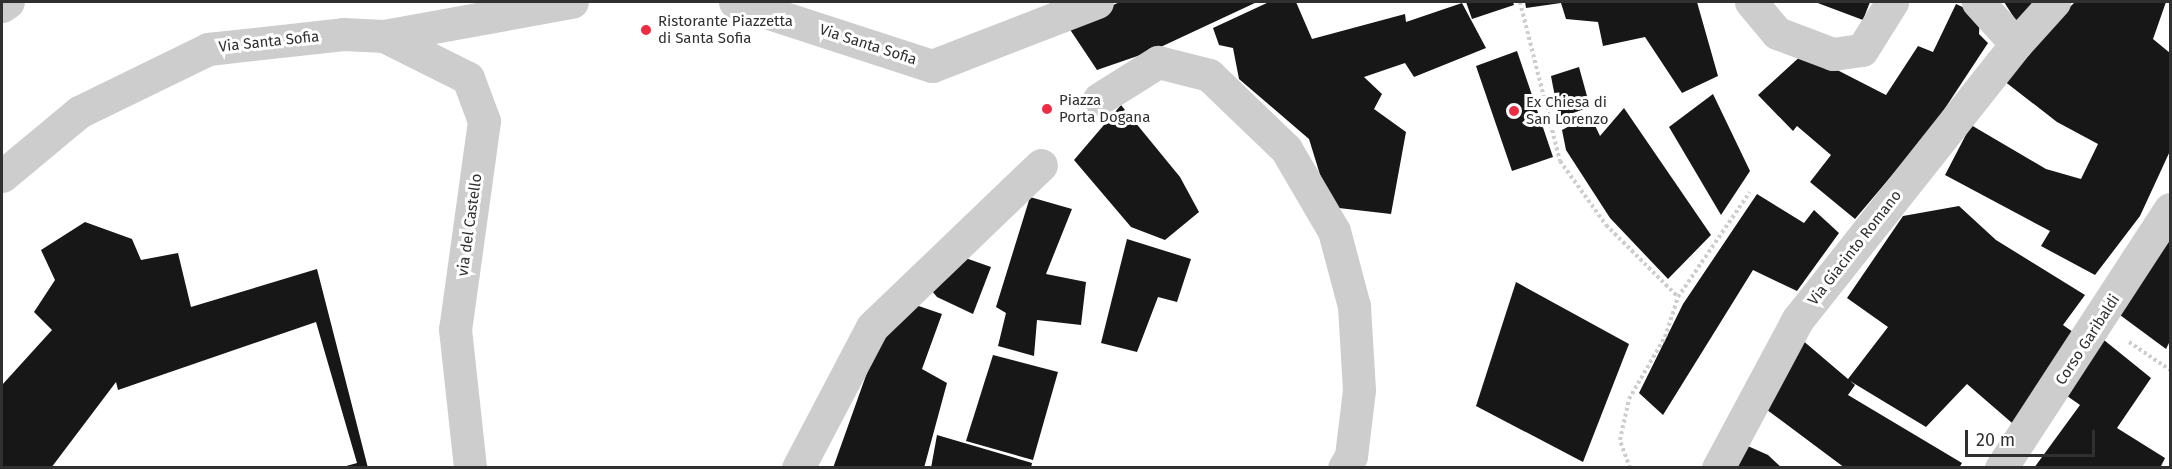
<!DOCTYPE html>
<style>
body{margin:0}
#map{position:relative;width:2172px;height:469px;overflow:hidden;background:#fff;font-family:"Fira Sans",sans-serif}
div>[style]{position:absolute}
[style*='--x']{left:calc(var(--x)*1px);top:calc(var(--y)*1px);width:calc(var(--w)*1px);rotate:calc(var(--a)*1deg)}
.building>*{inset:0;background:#171717}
.path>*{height:4px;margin-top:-2px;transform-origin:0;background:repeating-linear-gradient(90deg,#cdcdcd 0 3px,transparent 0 6px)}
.pedestrian>*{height:33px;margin:-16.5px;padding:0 16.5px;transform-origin:16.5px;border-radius:16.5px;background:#cdcdcd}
.minor>*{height:33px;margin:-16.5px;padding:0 16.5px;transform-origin:16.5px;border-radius:16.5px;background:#cdcdcd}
.dots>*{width:16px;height:16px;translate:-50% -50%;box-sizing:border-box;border:3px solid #fff;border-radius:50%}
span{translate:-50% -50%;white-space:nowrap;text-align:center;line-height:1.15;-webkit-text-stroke:6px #fff;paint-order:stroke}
.poi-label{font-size:15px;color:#303030}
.left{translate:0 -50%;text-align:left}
.street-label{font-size:15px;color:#303030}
.frame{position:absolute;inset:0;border:3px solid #303030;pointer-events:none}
.scale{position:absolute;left:1965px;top:430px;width:130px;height:27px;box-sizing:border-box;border:3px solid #303030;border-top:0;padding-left:8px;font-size:18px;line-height:21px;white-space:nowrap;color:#303030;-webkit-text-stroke:4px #fff;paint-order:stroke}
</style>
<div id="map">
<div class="building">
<i style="clip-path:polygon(1120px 2px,1257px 2px,1152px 51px,1097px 70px,1067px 25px)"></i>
<i style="clip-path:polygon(1269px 2px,1296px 2px,1312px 39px,1405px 14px,1406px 22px,1462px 3px,1486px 48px,1414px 77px,1405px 63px,1364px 77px,1382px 94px,1374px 109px,1406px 132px,1391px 214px,1330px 207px,1309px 139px,1239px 79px,1233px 48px,1219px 45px,1213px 28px)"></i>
<i style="clip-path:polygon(1466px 2px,1513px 2px,1514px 5px,1472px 19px)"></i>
<i style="clip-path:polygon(1525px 2px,1697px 2px,1718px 76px,1682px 93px,1645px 37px,1603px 46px,1598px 22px,1566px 19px,1561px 3px,1526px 8px)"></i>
<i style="clip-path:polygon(1815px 2px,1870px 2px,1863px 20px)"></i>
<i style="clip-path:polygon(2004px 2px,2048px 2px,2022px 30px)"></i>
<i style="clip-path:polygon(2075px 2px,2166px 2px,2153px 39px,2170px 53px,2170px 151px,2140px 216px,2095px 275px,2041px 246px,2050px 231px,1945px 175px,1971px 125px,2046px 169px,2081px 179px,2098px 144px,2057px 122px,1999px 77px)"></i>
<i style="clip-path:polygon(1956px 4px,1980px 15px,1979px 34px,1988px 43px,1932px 128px,1855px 219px,1810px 182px,1831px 155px,1797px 126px,1793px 131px,1758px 95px,1804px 53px,1886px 95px,1918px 46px,1933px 52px)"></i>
<i style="clip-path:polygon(1517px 51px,1553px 157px,1512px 171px,1476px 66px)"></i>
<i style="clip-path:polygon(1579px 67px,1590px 107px,1559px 118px,1551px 76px)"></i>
<i style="clip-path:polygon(1713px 94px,1750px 171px,1721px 215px,1669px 127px)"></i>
<i style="clip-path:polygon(1121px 105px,1180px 177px,1199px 212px,1165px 240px,1131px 227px,1074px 160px)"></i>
<i style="clip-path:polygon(1624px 108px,1711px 235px,1668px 279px,1610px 218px,1566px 150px,1562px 130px,1590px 115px,1600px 136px)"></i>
<i style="clip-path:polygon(1757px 194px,1804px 223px,1814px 210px,1839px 233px,1797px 291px,1753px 270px,1663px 415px,1639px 393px,1683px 304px)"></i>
<i style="clip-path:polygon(1030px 197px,1072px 209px,1046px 274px,1086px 282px,1081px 325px,1037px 320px,1034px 356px,998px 346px,1006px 313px,996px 307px)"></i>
<i style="clip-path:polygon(1959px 206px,1996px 240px,2085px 295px,2063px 325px,2080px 337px,2019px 429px,1967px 384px,1926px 427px,1850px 381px,1855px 385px,1848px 395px,1962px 463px,1959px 468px,1845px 468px,1755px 401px,1801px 339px,1848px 379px,1888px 327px,1847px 298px,1903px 216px)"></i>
<i style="clip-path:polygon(85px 222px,132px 239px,141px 260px,178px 253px,191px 307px,317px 269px,368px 468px,339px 468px,357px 463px,316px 322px,118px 390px,116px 382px,51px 468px,2px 468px,2px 385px,52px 330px,34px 312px,55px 280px,41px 250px)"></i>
<i style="clip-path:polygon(2170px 235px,2170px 341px,2166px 349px,2120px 315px)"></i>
<i style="clip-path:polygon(1127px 239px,1191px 259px,1177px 302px,1158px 297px,1137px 352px,1101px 343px)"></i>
<i style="clip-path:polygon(957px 255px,991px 267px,973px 314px,937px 297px,927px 285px)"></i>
<i style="clip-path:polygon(1516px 282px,1629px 344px,1583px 462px,1476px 406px)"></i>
<i style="clip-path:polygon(907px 302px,942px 314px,922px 369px,947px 383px,924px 468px,833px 468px,884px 325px)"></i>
<i style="clip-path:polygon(2099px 336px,2151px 378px,2117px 428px,2165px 458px,2160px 468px,2034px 468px,2080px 405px,2060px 391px)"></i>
<i style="clip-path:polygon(993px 355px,1058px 372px,1033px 460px,966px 441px)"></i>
<i style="clip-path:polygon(937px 435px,1032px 463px,1031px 468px,931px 468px)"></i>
<i style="clip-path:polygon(1741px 443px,1768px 455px,1782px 468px,1731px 468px)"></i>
</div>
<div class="path">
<i style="--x:1520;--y:2;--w:164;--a:75.9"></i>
<i style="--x:1560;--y:161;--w:79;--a:54.3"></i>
<i style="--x:1606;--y:225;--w:102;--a:45"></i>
<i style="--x:2129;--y:342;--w:50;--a:34.3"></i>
<i style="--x:1630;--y:468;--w:30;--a:-110"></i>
<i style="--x:1620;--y:440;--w:42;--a:-77.6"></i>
<i style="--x:1629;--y:399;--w:72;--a:-59.9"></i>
<i style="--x:1665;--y:337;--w:42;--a:-72"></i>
<i style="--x:1678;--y:297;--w:127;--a:-55.6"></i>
</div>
<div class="pedestrian">
<i style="--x:2016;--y:44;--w:57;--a:-47.9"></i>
</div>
<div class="minor">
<i style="--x:735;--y:2;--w:207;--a:18"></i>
<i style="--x:932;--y:66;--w:177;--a:-21.2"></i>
<i style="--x:1751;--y:2;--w:40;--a:50"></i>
<i style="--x:1777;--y:33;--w:60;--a:20.6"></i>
<i style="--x:1833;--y:54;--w:29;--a:-8"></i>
<i style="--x:1862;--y:50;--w:57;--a:-58"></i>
<i style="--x:2;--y:6;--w:7;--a:-34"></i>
<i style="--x:384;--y:36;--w:94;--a:26.6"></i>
<i style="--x:468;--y:78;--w:46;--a:69.6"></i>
<i style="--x:484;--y:121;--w:210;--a:97.9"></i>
<i style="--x:455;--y:329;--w:140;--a:83.8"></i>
<i style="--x:1099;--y:99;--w:70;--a:-32.1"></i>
<i style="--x:1158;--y:62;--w:53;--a:14.3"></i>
<i style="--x:1209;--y:75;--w:107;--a:43.9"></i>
<i style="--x:1286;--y:149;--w:95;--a:59.7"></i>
<i style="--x:1334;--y:231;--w:78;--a:75.1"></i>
<i style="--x:1354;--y:306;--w:84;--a:86.6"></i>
<i style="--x:1359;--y:390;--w:66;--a:96.9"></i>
<i style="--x:1351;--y:456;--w:14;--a:120"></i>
<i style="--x:2;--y:176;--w:100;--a:-39.7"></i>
<i style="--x:79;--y:112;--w:144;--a:-26"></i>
<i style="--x:208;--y:49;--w:136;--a:-6.3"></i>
<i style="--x:343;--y:34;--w:41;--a:2.8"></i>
<i style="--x:384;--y:36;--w:191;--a:-10.3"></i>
<i style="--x:798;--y:468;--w:159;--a:-62.3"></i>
<i style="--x:872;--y:327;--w:234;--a:-43.8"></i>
<i style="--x:1718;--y:468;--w:169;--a:-61.8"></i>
<i style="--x:1798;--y:319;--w:351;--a:-51.6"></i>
<i style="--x:2016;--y:44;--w:57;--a:-132.1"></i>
<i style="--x:2001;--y:468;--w:309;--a:-56.9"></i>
</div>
<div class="dots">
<i style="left:646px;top:30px;background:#ed2c42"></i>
<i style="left:1047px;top:109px;background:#ed2c42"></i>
<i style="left:1514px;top:111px;background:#ed2c42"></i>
</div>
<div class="poi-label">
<span class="left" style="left:658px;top:30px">Ristorante Piazzetta<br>di Santa Sofia</span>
<span class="left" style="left:1059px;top:109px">Piazza<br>Porta Dogana</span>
<span class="left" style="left:1526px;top:111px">Ex Chiesa di<br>San Lorenzo</span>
</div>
<div class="street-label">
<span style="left:269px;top:42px;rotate:-6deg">Via Santa Sofia</span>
<span style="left:868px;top:45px;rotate:18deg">Via Santa Sofia</span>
<span style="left:470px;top:225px;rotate:-82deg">via del Castello</span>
<span style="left:1855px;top:248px;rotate:-52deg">Via Giacinto Romano</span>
<span style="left:2088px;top:340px;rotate:-57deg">Corso Garibaldi</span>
</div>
<div class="frame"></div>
<div class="scale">20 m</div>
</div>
